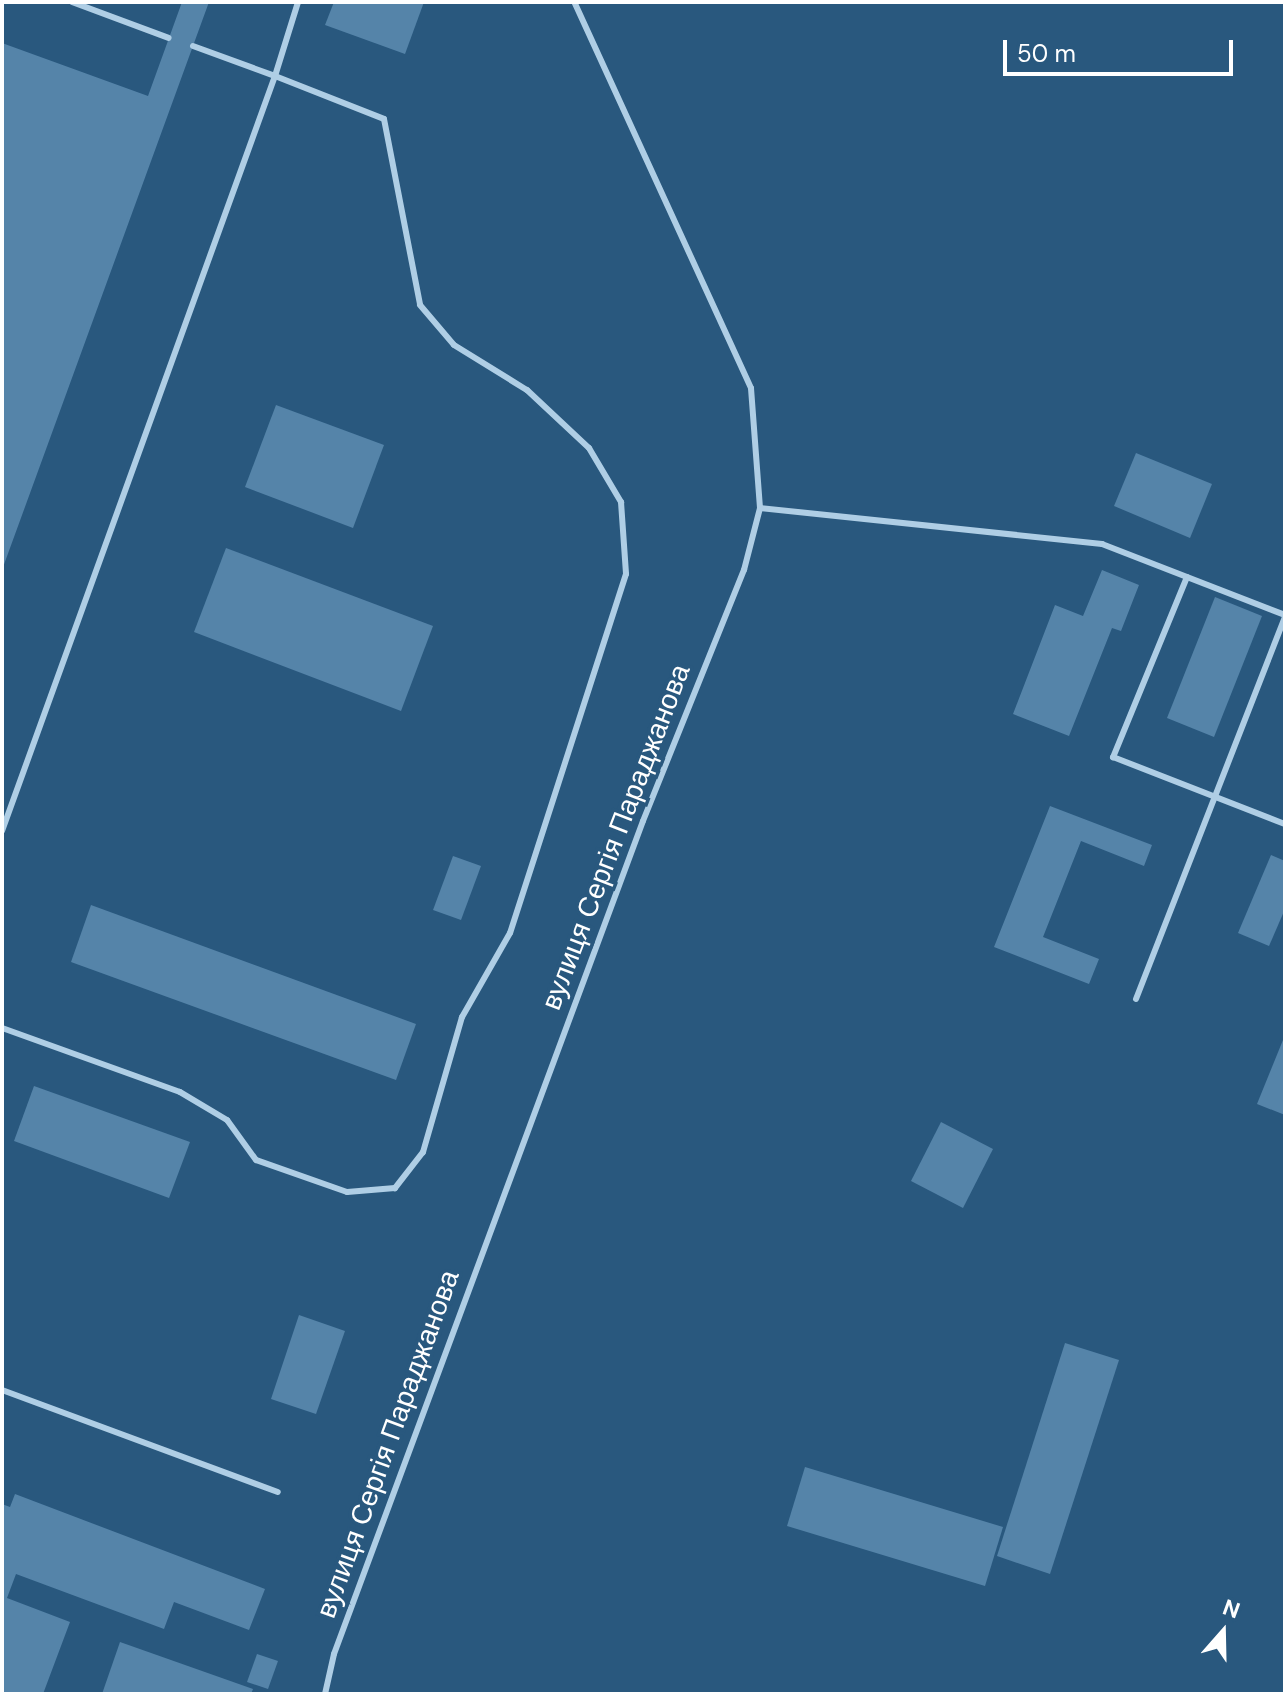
<!DOCTYPE html>
<meta charset="utf-8">
<style>
body{margin:0}
#map{position:relative;width:1287px;height:1696px;overflow:hidden;background:#29587e;font-family:"DM Sans",sans-serif}
div>[style]{position:absolute}
[style*='--x']{left:calc(var(--x)*1px);top:calc(var(--y)*1px);width:calc(var(--w)*1px);rotate:calc(var(--a)*1deg)}
.building>*{inset:0;background:#5584a9}
.lane>*{height:6px;margin:-3px;padding:0 3px;transform-origin:3px;border-radius:3px;background:#afcee5}
span{translate:-50% -50%;white-space:nowrap;text-align:center;line-height:1.15;-webkit-text-stroke:7px #29587e;paint-order:stroke}
.street-label{font-size:28px;color:#fff}
.frame{position:absolute;inset:0;border:4px solid #fff;pointer-events:none}
.north{position:absolute;left:1183px;top:1592px;width:80px;height:80px;-webkit-text-stroke:6px #29587e;paint-order:stroke;rotate:20deg;font-size:22px;font-weight:700;line-height:32px;text-align:center;color:#fff}
.north::after{content:'';display:block;margin:auto;width:28px;height:36px;background:#fff;clip-path:polygon(50% 0,100% 100%,50% 72%,0 100%)}
.scale{position:absolute;left:1003px;top:40px;width:230px;height:36px;box-sizing:border-box;border:4px solid #fff;border-top:0;padding-left:10px;font-size:24px;line-height:28px;white-space:nowrap;color:#fff;-webkit-text-stroke:6px #29587e;paint-order:stroke}
</style>
<div id="map">
<div class="building">
<i style="clip-path:polygon(182px 2px,209px 2px,2px 570px,2px 43px,148px 96px)"></i>
<i style="clip-path:polygon(334px 2px,424px 2px,405px 54px,325px 25px)"></i>
<i style="clip-path:polygon(276px 405px,384px 445px,353px 528px,245px 487px)"></i>
<i style="clip-path:polygon(1136px 453px,1212px 484px,1190px 538px,1114px 506px)"></i>
<i style="clip-path:polygon(226px 548px,433px 626px,401px 711px,194px 632px)"></i>
<i style="clip-path:polygon(1102px 570px,1139px 585px,1121px 631px,1112px 628px,1069px 736px,1013px 714px,1055px 605px,1083px 616px)"></i>
<i style="clip-path:polygon(1215px 597px,1262px 616px,1214px 737px,1167px 718px)"></i>
<i style="clip-path:polygon(1050px 806px,1152px 845px,1144px 866px,1081px 841px,1043px 937px,1099px 959px,1089px 984px,994px 947px)"></i>
<i style="clip-path:polygon(1271px 855px,1285px 861px,1285px 909px,1269px 946px,1238px 933px)"></i>
<i style="clip-path:polygon(453px 856px,481px 866px,461px 920px,433px 910px)"></i>
<i style="clip-path:polygon(91px 905px,416px 1024px,396px 1080px,71px 962px)"></i>
<i style="clip-path:polygon(1285px 1035px,1285px 1115px,1257px 1104px)"></i>
<i style="clip-path:polygon(34px 1086px,190px 1142px,169px 1198px,14px 1141px)"></i>
<i style="clip-path:polygon(941px 1122px,993px 1149px,963px 1208px,911px 1181px)"></i>
<i style="clip-path:polygon(299px 1315px,345px 1331px,316px 1414px,271px 1399px)"></i>
<i style="clip-path:polygon(1065px 1343px,1119px 1360px,1050px 1574px,997px 1556px)"></i>
<i style="clip-path:polygon(805px 1467px,1003px 1527px,985px 1586px,787px 1526px)"></i>
<i style="clip-path:polygon(15px 1494px,265px 1589px,249px 1630px,174px 1602px,164px 1629px,16px 1574px,7px 1598px,70px 1622px,43px 1694px,2px 1694px,2px 1504px,10px 1507px)"></i>
<i style="clip-path:polygon(120px 1642px,253px 1689px,251px 1694px,102px 1694px)"></i>
<i style="clip-path:polygon(257px 1654px,278px 1661px,268px 1689px,247px 1682px)"></i>
</div>
<div class="lane">
<i style="--x:72;--y:2;--w:103;--a:20.4"></i>
<i style="--x:193;--y:46;--w:87;--a:20.1"></i>
<i style="--x:275;--y:76;--w:77;--a:-72.7"></i>
<i style="--x:760;--y:508;--w:344;--a:6"></i>
<i style="--x:1102;--y:544;--w:196;--a:21.2"></i>
<i style="--x:1187;--y:577;--w:195;--a:112.3"></i>
<i style="--x:1113;--y:757;--w:185;--a:21.3"></i>
<i style="--x:2;--y:831;--w:803;--a:-70.12"></i>
<i style="--x:275;--y:76;--w:117;--a:21.5"></i>
<i style="--x:384;--y:119;--w:189;--a:79"></i>
<i style="--x:420;--y:305;--w:52;--a:49.6"></i>
<i style="--x:454;--y:345;--w:86;--a:31.7"></i>
<i style="--x:527;--y:390;--w:85;--a:43.1"></i>
<i style="--x:589;--y:448;--w:63;--a:59.3"></i>
<i style="--x:621;--y:502;--w:72;--a:86"></i>
<i style="--x:626;--y:574;--w:377;--a:107.9"></i>
<i style="--x:510;--y:933;--w:97;--a:119.7"></i>
<i style="--x:462;--y:1017;--w:141;--a:106.1"></i>
<i style="--x:423;--y:1152;--w:46;--a:127.9"></i>
<i style="--x:395;--y:1188;--w:48;--a:175.2"></i>
<i style="--x:347;--y:1192;--w:96;--a:-160.6"></i>
<i style="--x:256;--y:1160;--w:49;--a:-125.9"></i>
<i style="--x:227;--y:1120;--w:55;--a:-149.2"></i>
<i style="--x:180;--y:1092;--w:189;--a:-160.2"></i>
<i style="--x:1136;--y:999;--w:410;--a:-68.7"></i>
<i style="--x:2;--y:1390;--w:294;--a:20.3"></i>
<i style="--x:325;--y:1694;--w:41;--a:-77.3"></i>
<i style="--x:334;--y:1654;--w:888;--a:-69.65"></i>
<i style="--x:643;--y:821;--w:271;--a:-68.1"></i>
<i style="--x:744;--y:570;--w:64;--a:-75.5"></i>
<i style="--x:760;--y:508;--w:120;--a:-94.3"></i>
<i style="--x:751;--y:388;--w:425;--a:-114.6"></i>
</div>
<div class="street-label">
<span style="left:616px;top:837px;rotate:-69deg">вулиця Сергія Параджанова</span>
<span style="left:388px;top:1444px;rotate:-70deg">вулиця Сергія Параджанова</span>
</div>
<div class="frame"></div>
<div class="north">N</div>
<div class="scale">50 m</div>
</div>
